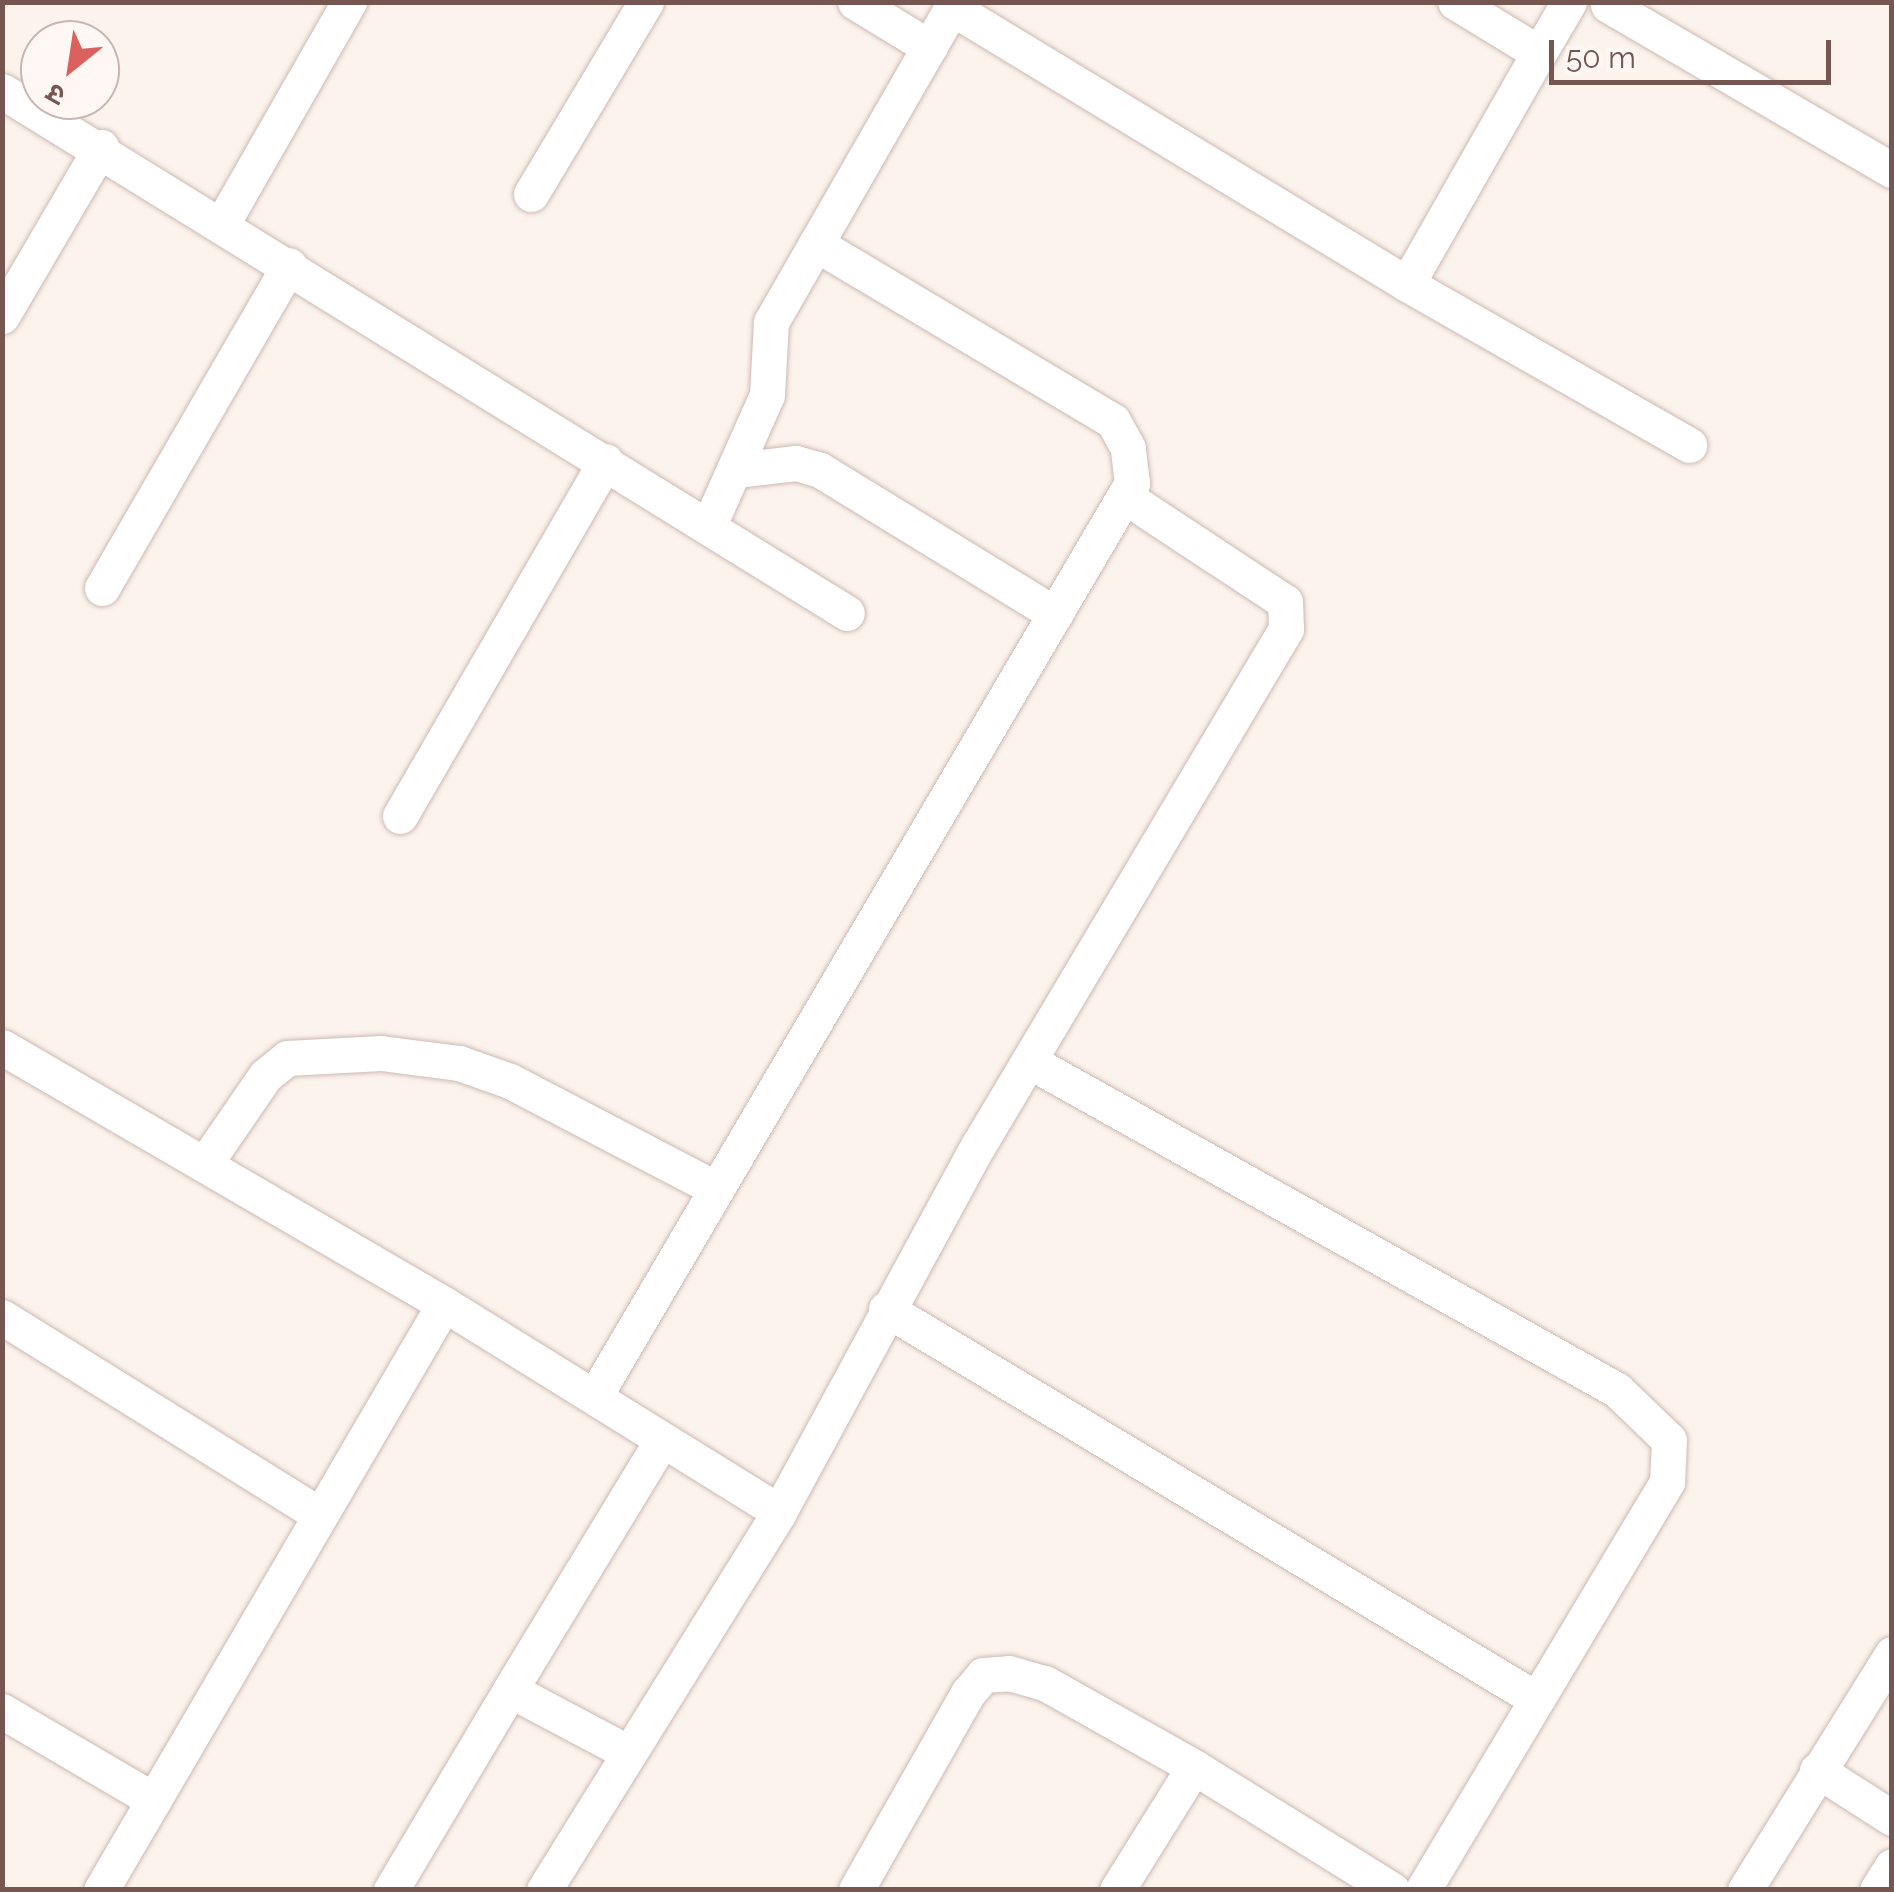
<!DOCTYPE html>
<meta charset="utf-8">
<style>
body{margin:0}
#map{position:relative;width:1894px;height:1892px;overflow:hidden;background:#fbf3ec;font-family:Raleway,"Noto Sans Devanagari",sans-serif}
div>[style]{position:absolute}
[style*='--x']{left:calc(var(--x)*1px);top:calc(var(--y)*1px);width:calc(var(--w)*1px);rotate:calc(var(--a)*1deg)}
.roads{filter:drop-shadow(0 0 2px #cdb9b2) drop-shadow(0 0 2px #cdb9b2)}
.minor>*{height:35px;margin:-17.5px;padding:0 17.5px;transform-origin:17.5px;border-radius:17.5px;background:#fff}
span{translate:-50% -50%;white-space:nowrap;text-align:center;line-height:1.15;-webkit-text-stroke:9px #fef7f3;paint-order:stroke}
.frame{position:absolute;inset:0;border:5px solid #755650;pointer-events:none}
.north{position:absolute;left:20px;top:20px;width:100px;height:100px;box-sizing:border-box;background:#fef7f3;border:2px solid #c7b7b2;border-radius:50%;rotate:210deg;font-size:28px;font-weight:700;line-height:40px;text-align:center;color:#755650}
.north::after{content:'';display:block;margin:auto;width:35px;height:45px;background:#da615d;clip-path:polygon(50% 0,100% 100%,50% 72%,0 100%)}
.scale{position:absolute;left:1549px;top:40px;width:282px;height:45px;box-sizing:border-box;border:5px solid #755650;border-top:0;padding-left:12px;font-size:30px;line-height:35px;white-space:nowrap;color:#755650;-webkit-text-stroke:8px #fef7f3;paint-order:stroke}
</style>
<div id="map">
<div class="roads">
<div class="minor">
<i style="--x:855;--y:2;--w:87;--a:31.3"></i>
<i style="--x:1608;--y:5;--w:328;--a:30.2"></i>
<i style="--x:952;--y:8;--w:532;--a:31.24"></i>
<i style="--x:1407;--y:284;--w:266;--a:-60.3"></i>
<i style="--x:1539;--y:53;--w:98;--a:-148.7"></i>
<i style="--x:1539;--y:53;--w:59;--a:-59.5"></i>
<i style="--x:2;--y:91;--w:993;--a:31.71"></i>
<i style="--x:531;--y:194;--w:224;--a:-59.1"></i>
<i style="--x:223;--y:222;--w:254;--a:-60.2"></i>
<i style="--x:1407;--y:284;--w:325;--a:29.7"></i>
<i style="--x:2;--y:316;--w:196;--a:-59.6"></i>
<i style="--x:736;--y:470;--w:60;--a:-6.7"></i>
<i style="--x:796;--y:463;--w:25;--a:16"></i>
<i style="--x:820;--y:470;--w:276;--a:31.5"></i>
<i style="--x:710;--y:523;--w:140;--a:-66"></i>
<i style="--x:767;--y:395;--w:73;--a:-86.9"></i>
<i style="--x:771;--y:322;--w:369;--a:-60.1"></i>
<i style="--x:102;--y:588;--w:373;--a:-59.9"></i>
<i style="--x:400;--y:816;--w:410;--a:-59.9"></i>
<i style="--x:2;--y:1047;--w:511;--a:30.18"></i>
<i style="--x:444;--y:1304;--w:679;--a:120.34"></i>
<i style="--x:1029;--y:1061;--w:674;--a:29.23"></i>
<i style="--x:1617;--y:1390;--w:72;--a:43.9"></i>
<i style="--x:1669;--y:1440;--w:42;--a:92.7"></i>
<i style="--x:1667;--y:1482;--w:475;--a:120.9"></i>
<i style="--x:206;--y:1162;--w:104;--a:-55.5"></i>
<i style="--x:265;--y:1076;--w:28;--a:-39"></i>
<i style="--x:287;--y:1058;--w:94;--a:-3"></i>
<i style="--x:381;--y:1053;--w:79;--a:7.3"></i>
<i style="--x:459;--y:1063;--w:54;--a:19.4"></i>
<i style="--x:510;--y:1081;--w:233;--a:27.6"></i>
<i style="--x:444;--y:1304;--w:394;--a:31.8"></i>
<i style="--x:886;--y:1309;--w:758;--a:30.96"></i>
<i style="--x:2;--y:1317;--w:372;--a:31.9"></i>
<i style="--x:596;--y:1394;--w:1057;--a:-59.53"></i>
<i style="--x:1132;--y:483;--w:35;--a:-97"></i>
<i style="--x:1128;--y:448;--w:31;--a:-119"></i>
<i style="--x:1113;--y:421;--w:346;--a:-149.2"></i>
<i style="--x:510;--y:1690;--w:290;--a:-58.7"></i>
<i style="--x:2;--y:1711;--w:176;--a:30.4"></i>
<i style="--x:1817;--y:1770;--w:89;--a:32.6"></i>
<i style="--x:391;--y:1890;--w:233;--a:-59.2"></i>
<i style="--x:510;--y:1690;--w:132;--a:27.9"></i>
<i style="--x:544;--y:1890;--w:445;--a:-58.1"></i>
<i style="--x:779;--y:1512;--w:417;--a:-61.5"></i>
<i style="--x:978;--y:1146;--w:602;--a:-59.22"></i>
<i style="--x:1286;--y:629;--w:27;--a:-92"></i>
<i style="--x:1285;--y:602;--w:191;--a:-146.6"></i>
<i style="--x:856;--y:1890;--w:227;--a:-60.4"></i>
<i style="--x:968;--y:1693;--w:23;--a:-50"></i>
<i style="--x:983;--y:1675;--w:26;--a:-4"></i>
<i style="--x:1009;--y:1673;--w:37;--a:16"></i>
<i style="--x:1045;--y:1683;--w:171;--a:29.4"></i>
<i style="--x:1194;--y:1767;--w:233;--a:31.8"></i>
<i style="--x:1117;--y:1890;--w:145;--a:-58"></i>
<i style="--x:1745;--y:1890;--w:278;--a:-58.1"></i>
<i style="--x:1877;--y:1890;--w:28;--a:-58"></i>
</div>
</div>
<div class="frame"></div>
<div class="north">उ</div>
<div class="scale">50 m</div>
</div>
